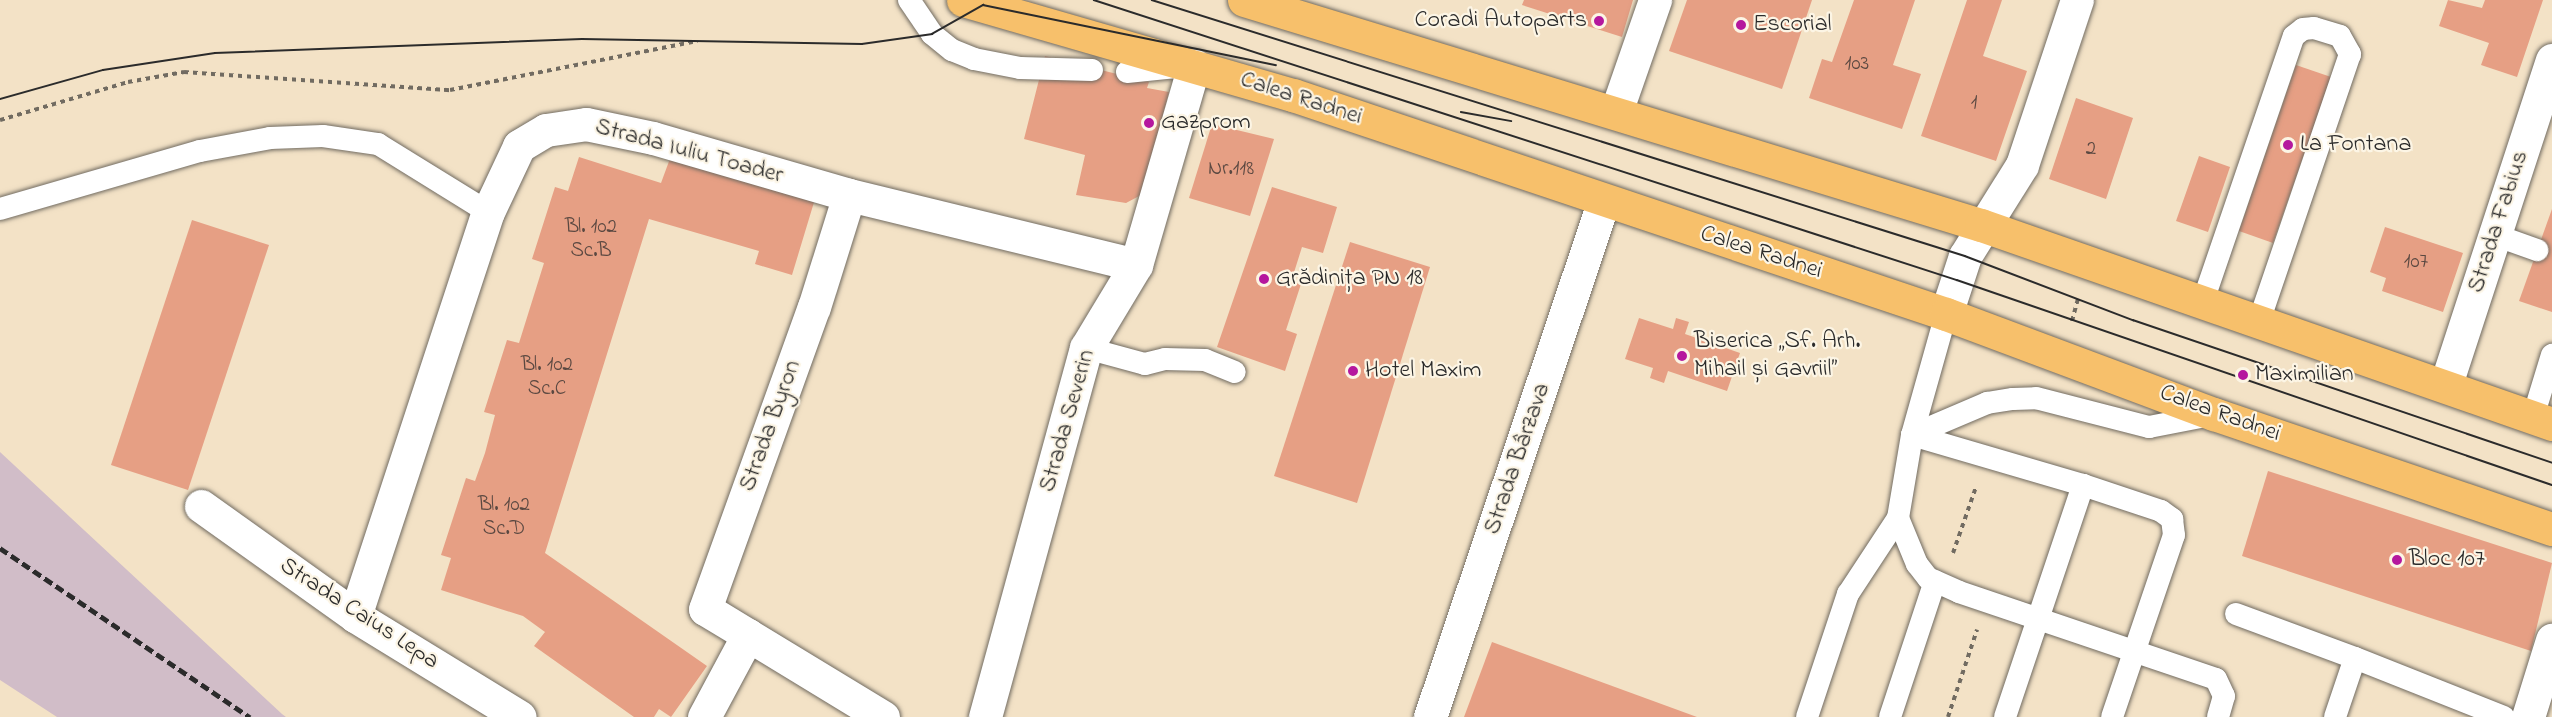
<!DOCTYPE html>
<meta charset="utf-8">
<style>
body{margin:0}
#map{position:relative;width:2552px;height:717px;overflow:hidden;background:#f3e2c6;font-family:"Indie Flower",sans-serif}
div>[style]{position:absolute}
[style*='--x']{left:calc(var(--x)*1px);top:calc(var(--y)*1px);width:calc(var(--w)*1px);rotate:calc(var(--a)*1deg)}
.industrial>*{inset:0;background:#d1bdc8}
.building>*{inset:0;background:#e69f84}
.path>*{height:4px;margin-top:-2px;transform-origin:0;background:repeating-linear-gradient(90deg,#716b61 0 4.5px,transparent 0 9px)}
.roads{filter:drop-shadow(0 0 2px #716b61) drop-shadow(0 0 2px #716b61)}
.lane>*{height:22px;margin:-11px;padding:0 11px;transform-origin:11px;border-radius:11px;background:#fff}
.street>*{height:33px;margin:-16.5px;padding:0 16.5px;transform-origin:16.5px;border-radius:16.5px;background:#fff}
.primary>*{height:33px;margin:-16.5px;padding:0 16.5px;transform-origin:16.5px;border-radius:16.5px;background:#f7c06b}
.tram>*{height:1.5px;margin:-0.75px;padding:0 0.75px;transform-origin:0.75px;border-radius:0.75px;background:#2b2b2b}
.rail>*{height:4.5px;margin-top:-2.25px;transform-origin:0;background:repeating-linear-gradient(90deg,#2b2b2b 0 9px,transparent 0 13.5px)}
.dots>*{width:16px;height:16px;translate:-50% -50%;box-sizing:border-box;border:3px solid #fcf5e5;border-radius:50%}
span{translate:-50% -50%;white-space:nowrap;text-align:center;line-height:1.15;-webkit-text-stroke:4.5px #fcf5e5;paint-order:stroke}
.number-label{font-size:21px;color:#5a4841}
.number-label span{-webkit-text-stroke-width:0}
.poi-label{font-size:24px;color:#2b2b2b}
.right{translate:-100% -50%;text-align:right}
.left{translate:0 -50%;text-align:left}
.street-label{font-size:24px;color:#2b2b2b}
</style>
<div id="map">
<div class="industrial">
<i style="clip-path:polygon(0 452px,282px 714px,286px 717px,57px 717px,0 680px)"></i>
</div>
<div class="building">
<i style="clip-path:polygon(1524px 0,1633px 0,1622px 37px,1522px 5px)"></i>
<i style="clip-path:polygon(1687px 0,1812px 0,1782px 89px,1669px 51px)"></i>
<i style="clip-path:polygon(1854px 0,1915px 0,1893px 65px,1921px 74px,1902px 129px,1809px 98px,1822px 59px,1832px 62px)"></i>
<i style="clip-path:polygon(1967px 0,2002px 0,1983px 56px,2027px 71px,1996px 161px,1921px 136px)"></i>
<i style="clip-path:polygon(2448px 0,2482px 8px,2485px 0,2543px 0,2517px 77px,2481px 65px,2489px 43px,2439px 26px)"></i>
<i style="clip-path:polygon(1045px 56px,1149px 82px,1147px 88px,1169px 92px,1143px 194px,1126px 203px,1076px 195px,1085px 155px,1024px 139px)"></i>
<i style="clip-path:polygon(2296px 65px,2331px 77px,2273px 243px,2239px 231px)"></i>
<i style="clip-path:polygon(2076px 98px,2133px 118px,2106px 199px,2049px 179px)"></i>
<i style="clip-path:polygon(1212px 124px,1274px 139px,1250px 216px,1189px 198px)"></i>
<i style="clip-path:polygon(675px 145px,818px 189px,792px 275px,755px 264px,759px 251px,649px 219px,545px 553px,707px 666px,671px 717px,659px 709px,654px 717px,634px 717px,534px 646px,545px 632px,523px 616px,441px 590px,451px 558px,441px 555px,466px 478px,475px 481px,485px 453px,495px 415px,484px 412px,507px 340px,519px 343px,544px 263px,532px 259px,555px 187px,568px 191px,579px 157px,661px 183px)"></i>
<i style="clip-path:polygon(2199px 156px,2230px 167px,2208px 232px,2176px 221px)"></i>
<i style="clip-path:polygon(1272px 187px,1337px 207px,1323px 253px,1302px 247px,1291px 282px,1301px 284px,1286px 330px,1297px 334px,1285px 371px,1217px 347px)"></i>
<i style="clip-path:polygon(2552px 209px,2552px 312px,2519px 301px)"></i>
<i style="clip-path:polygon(192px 220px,269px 245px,188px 490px,111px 465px)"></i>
<i style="clip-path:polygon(2385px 227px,2463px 253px,2443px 312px,2382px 291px,2386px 278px,2370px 272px)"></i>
<i style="clip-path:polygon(1350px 242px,1430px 267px,1357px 503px,1274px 476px)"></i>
<i style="clip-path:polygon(1639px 318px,1673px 329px,1676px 318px,1689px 322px,1685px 334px,1740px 353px,1727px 391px,1668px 371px,1664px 383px,1650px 378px,1653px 368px,1625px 359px)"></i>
<i style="clip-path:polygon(2268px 471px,2552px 563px,2531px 651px,2242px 556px)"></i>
<i style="clip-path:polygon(1492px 642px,1697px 717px,1464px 717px)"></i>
</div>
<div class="path">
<i style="--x:0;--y:120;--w:134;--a:-16.5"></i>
<i style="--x:128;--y:82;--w:57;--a:-10.1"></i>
<i style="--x:184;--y:72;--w:267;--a:3.9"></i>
<i style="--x:450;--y:90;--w:252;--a:-11.2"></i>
<i style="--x:2072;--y:321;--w:23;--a:-75"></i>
<i style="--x:1953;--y:553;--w:70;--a:-70.8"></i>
<i style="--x:1948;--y:717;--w:92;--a:-71.6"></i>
</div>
<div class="roads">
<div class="lane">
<i style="--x:909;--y:0;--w:41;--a:55.9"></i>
<i style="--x:932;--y:34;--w:26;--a:39"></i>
<i style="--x:952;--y:50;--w:24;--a:22"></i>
<i style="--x:974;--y:59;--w:47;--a:11.1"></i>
<i style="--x:1020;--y:68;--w:72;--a:1.6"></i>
<i style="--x:1127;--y:72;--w:49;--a:-5.8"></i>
<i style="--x:0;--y:209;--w:208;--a:-16.2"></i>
<i style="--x:200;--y:151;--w:71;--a:-10.5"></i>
<i style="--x:270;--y:138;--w:53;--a:-2.2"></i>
<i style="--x:323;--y:136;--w:56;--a:8.3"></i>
<i style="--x:378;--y:144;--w:129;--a:31.7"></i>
<i style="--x:2495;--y:235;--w:45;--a:19.7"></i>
<i style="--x:2202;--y:304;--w:283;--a:-71.1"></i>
<i style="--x:2294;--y:36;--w:11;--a:-38"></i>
<i style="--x:2303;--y:29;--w:11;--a:-5"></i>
<i style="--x:2314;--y:28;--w:27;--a:17"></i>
<i style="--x:2340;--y:36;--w:21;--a:61"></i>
<i style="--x:2350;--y:54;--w:283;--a:108.8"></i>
<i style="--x:1086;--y:348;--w:61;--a:15.2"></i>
<i style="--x:1145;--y:364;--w:21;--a:-14"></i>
<i style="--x:1165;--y:359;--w:40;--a:1.4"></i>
<i style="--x:1205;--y:360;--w:32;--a:22"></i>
<i style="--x:2533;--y:417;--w:65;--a:-73"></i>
<i style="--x:1912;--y:435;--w:178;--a:16.3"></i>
<i style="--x:2083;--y:485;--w:82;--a:18.4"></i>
<i style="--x:2161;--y:511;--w:14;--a:36"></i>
<i style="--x:2172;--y:519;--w:16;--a:83"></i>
<i style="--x:2174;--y:535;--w:192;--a:108.8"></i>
<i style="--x:1912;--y:435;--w:82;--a:-23.1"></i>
<i style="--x:1987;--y:403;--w:26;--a:-9"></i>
<i style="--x:2013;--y:399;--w:23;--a:-2"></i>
<i style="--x:2036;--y:398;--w:117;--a:14.4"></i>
<i style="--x:2149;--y:427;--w:63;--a:-11"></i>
<i style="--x:1898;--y:518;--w:50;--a:67.6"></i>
<i style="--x:1917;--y:564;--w:18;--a:52"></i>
<i style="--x:1928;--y:578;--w:34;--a:24"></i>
<i style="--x:1959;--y:592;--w:271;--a:18.7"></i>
<i style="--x:2216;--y:679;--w:19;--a:65"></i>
<i style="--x:2224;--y:696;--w:22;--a:106"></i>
<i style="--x:2236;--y:614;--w:127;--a:20.3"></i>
<i style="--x:1807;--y:717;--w:130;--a:-71.6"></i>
<i style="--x:1848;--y:594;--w:91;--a:-56.7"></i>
<i style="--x:1898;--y:518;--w:84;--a:-80.4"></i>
<i style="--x:1912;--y:435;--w:126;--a:-74.3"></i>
<i style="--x:1890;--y:717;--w:143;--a:-71.7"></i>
<i style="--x:2005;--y:717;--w:245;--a:-71.4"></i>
<i style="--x:2335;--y:717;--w:62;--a:-71.3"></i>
<i style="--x:2355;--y:658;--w:160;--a:21.6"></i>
</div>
<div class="street">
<i style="--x:1616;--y:112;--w:119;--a:-70.8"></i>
<i style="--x:1946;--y:314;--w:61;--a:-71.9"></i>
<i style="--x:1965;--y:256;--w:107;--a:-57.9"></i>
<i style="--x:2022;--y:165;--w:174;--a:-71.6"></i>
<i style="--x:2446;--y:384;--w:341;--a:-71.9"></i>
<i style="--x:201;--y:506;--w:189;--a:35.5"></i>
<i style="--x:355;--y:616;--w:193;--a:31.5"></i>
<i style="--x:355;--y:616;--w:425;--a:-71.8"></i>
<i style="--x:488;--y:212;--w:73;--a:-64.8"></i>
<i style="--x:519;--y:146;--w:31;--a:-31"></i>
<i style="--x:546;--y:130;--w:40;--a:-8.5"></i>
<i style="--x:586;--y:124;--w:68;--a:11.8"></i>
<i style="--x:653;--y:138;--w:204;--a:16.2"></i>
<i style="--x:849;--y:195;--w:295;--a:13.7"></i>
<i style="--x:748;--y:635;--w:50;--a:-148.8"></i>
<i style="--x:705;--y:609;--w:321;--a:-70.2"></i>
<i style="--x:814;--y:307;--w:117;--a:-72.6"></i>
<i style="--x:704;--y:717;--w:93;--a:-61.8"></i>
<i style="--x:748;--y:635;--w:158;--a:31.3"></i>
<i style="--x:985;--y:717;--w:383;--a:-74.7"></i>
<i style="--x:1086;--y:348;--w:97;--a:-58.9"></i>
<i style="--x:1136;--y:265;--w:208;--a:-73.8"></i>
<i style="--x:1430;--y:717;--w:545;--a:-71.4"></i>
<i style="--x:2528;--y:717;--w:81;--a:-72.7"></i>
</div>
<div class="primary">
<i style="--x:963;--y:0;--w:343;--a:16.1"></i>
<i style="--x:1293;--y:95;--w:689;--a:18.54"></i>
<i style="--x:1946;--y:314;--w:286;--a:20.5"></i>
<i style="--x:2214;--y:414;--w:357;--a:18.8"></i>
<i style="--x:1244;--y:0;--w:771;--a:16.98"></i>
<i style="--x:1981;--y:225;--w:605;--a:19.21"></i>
</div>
</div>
<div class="tram">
<i style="--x:1094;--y:0;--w:907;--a:17.98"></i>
<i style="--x:1957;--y:280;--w:629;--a:19.01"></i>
<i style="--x:1152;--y:0;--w:852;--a:17.48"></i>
<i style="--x:1965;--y:256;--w:180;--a:20.9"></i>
<i style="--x:2133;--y:320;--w:443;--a:18.8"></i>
<i style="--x:0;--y:99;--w:107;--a:-15.7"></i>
<i style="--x:103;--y:70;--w:113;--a:-8.6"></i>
<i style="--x:215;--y:53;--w:367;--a:-2.2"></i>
<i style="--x:582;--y:39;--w:280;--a:1"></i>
<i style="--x:862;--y:44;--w:71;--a:-8.1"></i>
<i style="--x:932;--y:34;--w:59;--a:-29.6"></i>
<i style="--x:983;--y:5;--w:299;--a:11.6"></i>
<i style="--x:1461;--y:112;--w:51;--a:10.2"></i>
</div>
<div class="rail">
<i style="--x:0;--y:548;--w:302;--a:34.1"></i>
</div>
<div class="dots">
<i style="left:1599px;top:21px;background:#b5179e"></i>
<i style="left:1741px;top:25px;background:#b5179e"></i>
<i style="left:1149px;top:123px;background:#b5179e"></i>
<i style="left:2288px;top:145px;background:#b5179e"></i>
<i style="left:1264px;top:279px;background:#b5179e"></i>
<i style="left:1682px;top:356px;background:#b5179e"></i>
<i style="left:1353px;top:371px;background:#b5179e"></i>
<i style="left:2243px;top:375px;background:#b5179e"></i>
<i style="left:2397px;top:560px;background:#b5179e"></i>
</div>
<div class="number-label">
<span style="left:1857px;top:64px">103</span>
<span style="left:1974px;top:103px">1</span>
<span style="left:2091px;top:149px">2</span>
<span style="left:1231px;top:169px">Nr.118</span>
<span style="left:591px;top:239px">Bl. 102<br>Sc.B</span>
<span style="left:2416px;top:262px">107</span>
<span style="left:547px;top:377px">Bl. 102<br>Sc.C</span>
<span style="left:504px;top:517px">Bl. 102<br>Sc.D</span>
</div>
<div class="poi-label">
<span class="right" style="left:1587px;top:21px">Coradi Autoparts</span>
<span class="left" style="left:1753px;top:25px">Escorial</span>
<span class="left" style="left:1161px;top:123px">Gazprom</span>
<span class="left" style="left:2300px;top:145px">La Fontana</span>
<span class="left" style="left:1276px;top:279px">Grădinița PN 18</span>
<span class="left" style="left:1694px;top:356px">Biserica „Sf. Arh.<br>Mihail și Gavriil”</span>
<span class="left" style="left:1365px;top:371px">Hotel Maxim</span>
<span class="left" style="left:2255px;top:375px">Maximilian</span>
<span class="left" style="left:2409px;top:560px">Bloc 107</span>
</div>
<div class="street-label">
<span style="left:1301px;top:99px;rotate:18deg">Calea Radnei</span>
<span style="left:689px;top:152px;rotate:15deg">Strada Iuliu Toader</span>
<span style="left:2499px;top:222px;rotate:-72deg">Strada Fabius</span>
<span style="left:1761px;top:253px;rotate:18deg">Calea Radnei</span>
<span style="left:2220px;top:414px;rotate:20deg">Calea Radnei</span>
<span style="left:1068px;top:421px;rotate:-74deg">Strada Severin</span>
<span style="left:771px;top:426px;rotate:-70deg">Strada Byron</span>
<span style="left:1518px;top:459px;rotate:-71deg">Strada Bârzava</span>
<span style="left:359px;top:614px;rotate:33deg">Strada Caius Lepa</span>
</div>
</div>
